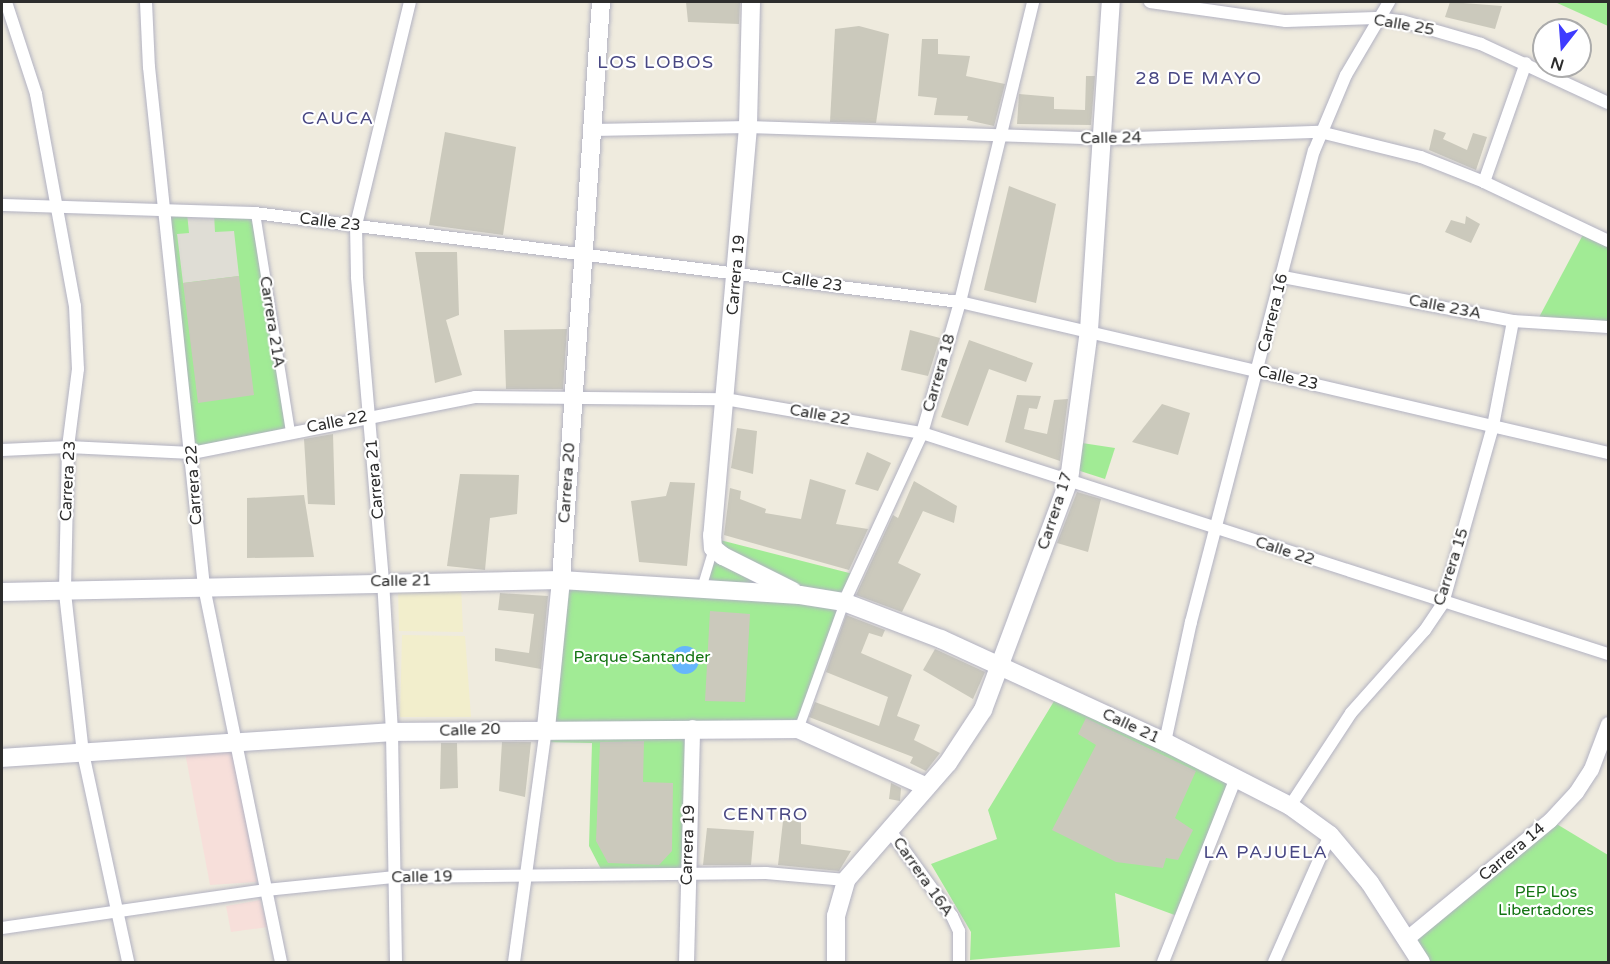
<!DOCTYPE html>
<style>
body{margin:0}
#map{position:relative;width:1610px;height:964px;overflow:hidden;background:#efebde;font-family:"Varela Round",sans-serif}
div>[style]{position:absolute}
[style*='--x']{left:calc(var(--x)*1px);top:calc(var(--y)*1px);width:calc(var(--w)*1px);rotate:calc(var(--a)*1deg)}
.education>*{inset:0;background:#f2eecc}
.medical>*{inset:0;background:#f7dfda}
.green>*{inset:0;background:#a1eb95}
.plaza>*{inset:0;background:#dfddd5}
.water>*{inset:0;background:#66b6fc}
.round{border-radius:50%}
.building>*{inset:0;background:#cbc9bc}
.roads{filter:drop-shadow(0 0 2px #b2b2c2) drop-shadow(0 0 2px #b2b2c2)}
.pedestrian>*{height:9px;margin:-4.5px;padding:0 4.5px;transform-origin:4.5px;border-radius:4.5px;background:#fff}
.minor>*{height:12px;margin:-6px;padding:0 6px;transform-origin:6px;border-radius:6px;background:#fff}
.tertiary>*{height:15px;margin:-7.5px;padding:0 7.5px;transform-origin:7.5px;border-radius:7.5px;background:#fff}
.secondary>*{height:18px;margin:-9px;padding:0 9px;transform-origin:9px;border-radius:9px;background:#fff}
span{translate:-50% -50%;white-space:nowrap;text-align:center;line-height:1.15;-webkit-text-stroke:4.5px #fff;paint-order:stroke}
.street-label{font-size:16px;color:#2d2d2d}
.park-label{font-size:16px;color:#137412}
.neighbourhood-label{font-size:18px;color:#484783;letter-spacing:1.5px}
.frame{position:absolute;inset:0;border:3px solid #2d2d2d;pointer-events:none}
.north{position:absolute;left:1532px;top:18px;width:60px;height:60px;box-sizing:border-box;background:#fff;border:2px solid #ababab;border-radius:50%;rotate:197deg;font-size:16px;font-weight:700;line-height:24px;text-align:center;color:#2d2d2d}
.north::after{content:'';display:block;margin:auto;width:21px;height:27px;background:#3e3bff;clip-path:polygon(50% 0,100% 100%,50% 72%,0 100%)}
</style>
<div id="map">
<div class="education">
<i style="clip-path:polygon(398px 584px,461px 585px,463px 632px,399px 631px)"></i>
<i style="clip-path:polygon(402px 635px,465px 636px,471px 717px,400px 717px)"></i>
</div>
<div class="medical">
<i style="clip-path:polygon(235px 743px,257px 882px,210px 885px,184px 747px)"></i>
<i style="clip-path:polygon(260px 900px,268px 927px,231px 932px,226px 906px)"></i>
</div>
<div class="green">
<i style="clip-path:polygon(1555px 2px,1608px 2px,1608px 26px)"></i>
<i style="clip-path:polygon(165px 213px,255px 213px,290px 431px,192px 453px)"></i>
<i style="clip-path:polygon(1586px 229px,1608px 240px,1608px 326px,1536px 323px)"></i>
<i style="clip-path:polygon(1082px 443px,1115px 448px,1105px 479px,1077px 470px)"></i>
<i style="clip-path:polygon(712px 538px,857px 575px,798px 729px,692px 729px,687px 875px,604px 875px,589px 846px,592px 743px,544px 742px,561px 580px,701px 588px)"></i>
<i style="clip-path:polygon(1059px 693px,1236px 778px,1180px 917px,1115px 893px,1120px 947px,970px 960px,971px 932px,931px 864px,997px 839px,988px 810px)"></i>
<i style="clip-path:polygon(1550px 820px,1608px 855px,1608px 962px,1421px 962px,1407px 938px)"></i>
</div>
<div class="plaza">
<i style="clip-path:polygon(187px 213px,214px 213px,215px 232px,234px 231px,239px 276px,183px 283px,177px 234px,189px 233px)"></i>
</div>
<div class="water">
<i class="round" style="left:671px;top:646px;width:28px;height:28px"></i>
</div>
<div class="building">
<i style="clip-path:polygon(686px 2px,740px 2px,739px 24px,688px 22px)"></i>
<i style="clip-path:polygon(1450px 2px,1502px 6px,1495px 29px,1445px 17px)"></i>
<i style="clip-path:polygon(859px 26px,889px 34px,876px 123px,830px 122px,835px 29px)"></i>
<i style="clip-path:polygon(922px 39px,938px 39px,938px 54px,970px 56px,966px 76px,1005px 84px,994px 126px,967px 120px,968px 116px,934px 115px,937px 98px,918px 96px)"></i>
<i style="clip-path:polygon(1086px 76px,1095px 76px,1091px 125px,1017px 124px,1019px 94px,1054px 97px,1054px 109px,1085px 110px)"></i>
<i style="clip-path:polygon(1434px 129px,1446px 133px,1443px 139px,1467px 150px,1473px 133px,1487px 137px,1476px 170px,1429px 150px)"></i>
<i style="clip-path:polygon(445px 132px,516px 147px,503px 235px,429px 225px)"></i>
<i style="clip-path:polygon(1009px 186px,1056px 204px,1036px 303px,984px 290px)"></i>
<i style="clip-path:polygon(1466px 216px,1480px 224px,1471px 243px,1445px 232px,1451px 220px,1465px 224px)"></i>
<i style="clip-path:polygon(415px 252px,457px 252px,459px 315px,446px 320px,462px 375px,435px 383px)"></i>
<i style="clip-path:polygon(239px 276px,254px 395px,198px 403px,183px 283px)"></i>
<i style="clip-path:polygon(567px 329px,563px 389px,506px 389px,504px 330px)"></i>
<i style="clip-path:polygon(910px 330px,940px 338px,928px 376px,901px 370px)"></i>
<i style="clip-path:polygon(969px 340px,1033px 363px,1026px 382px,989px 369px,968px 426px,941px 417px)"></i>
<i style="clip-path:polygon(1017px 395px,1041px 396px,1037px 409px,1029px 408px,1024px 429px,1047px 434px,1054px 400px,1068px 399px,1060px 461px,1005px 442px)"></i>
<i style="clip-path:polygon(1162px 404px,1190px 413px,1178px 455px,1132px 442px)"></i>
<i style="clip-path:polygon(737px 428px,757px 431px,753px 474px,731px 468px)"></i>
<i style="clip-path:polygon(333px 434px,335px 505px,308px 504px,304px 439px)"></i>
<i style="clip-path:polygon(867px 452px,891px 463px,878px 491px,855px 484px)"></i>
<i style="clip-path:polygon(460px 474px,519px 475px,517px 514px,490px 518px,485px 570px,447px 566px)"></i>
<i style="clip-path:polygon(810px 479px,846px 490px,836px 524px,868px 529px,849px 570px,724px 535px,730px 488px,741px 491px,740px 499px,766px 509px,765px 513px,801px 519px)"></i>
<i style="clip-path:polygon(914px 481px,957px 506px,954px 523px,923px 511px,898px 563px,921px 574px,902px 612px,856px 595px,893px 515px,898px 518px)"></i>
<i style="clip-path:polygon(670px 482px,695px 483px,687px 566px,639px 562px,631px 501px,666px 496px)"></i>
<i style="clip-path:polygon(1077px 492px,1101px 499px,1088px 552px,1057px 543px)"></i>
<i style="clip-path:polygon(304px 495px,314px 557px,247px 558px,247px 498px)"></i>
<i style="clip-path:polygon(500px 593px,548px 596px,541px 669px,495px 661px,495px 648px,529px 653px,534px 614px,498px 610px)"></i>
<i style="clip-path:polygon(710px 611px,750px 614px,745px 702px,705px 701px)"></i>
<i style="clip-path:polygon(846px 615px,885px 630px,882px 637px,869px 633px,861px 653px,912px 675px,897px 716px,920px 725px,914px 740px,940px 753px,926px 771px,910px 763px,913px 757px,809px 717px,815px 702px,879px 726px,888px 697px,826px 672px)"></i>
<i style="clip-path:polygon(935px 649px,985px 672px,973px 699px,923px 670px)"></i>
<i style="clip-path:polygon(1086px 718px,1196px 771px,1175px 818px,1193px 830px,1178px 860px,1166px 858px,1163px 868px,1116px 862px,1052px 830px,1096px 745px,1078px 734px)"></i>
<i style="clip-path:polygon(644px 741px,643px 782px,673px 783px,672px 851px,659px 865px,608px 863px,596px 841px,600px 742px)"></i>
<i style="clip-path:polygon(502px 742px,531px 742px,525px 797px,499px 791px)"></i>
<i style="clip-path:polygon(441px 743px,457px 743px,458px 788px,440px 789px)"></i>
<i style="clip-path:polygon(891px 783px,901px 788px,900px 801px,889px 799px)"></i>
<i style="clip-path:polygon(801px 820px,801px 844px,851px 851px,839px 871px,778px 865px,783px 821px)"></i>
<i style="clip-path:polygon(707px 828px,754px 831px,751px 865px,703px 865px)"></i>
</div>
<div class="roads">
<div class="pedestrian">
<i style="--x:255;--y:213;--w:221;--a:80.9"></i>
<i style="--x:701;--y:588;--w:42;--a:-73.3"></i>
<i style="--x:798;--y:729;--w:135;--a:-70.1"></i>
</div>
<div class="minor">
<i style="--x:6;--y:2;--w:97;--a:71.9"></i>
<i style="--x:36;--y:94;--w:216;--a:79.6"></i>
<i style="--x:75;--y:306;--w:63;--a:87.3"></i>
<i style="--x:78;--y:369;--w:79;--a:97.3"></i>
<i style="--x:68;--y:447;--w:146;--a:91.2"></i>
<i style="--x:65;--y:593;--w:161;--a:83.6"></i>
<i style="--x:83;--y:753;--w:214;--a:77.8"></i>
<i style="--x:146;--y:2;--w:65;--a:87.4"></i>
<i style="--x:149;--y:67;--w:523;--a:83.96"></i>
<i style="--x:204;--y:587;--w:383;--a:78.4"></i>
<i style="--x:1150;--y:2;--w:137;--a:8"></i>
<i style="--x:1286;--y:21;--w:90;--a:-1.9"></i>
<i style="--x:1376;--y:18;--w:26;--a:7"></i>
<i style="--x:1402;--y:21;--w:82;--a:16.2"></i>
<i style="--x:1481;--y:44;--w:140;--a:24.9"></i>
<i style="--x:593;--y:130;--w:155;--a:-1.1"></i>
<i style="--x:748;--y:127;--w:357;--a:1.9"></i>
<i style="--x:1105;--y:139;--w:215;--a:-1.9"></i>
<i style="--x:1320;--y:132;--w:104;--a:13.9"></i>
<i style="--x:1421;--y:157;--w:68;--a:21.6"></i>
<i style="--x:1484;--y:182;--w:137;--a:25.4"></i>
<i style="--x:1484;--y:182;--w:126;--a:-70.6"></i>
<i style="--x:2;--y:205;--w:253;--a:1.8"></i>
<i style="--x:255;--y:213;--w:711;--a:7.2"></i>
<i style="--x:960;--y:302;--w:665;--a:13.12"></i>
<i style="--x:1283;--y:277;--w:234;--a:10.8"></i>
<i style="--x:1513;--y:321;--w:95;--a:3.6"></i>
<i style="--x:2;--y:450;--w:66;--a:-2.6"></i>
<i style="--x:68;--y:447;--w:124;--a:2.8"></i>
<i style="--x:192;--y:453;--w:288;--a:-11.2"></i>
<i style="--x:475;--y:397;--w:250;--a:0.5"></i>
<i style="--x:725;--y:399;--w:200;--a:9.8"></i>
<i style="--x:922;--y:433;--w:721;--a:17.86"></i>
<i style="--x:844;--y:602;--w:186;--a:-65.2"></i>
<i style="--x:922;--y:433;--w:136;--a:-73.8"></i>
<i style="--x:960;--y:302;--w:309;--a:-76.3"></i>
<i style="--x:1165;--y:742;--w:123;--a:-77.8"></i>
<i style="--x:1191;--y:622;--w:487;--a:-75.4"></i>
<i style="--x:1314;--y:151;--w:82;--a:-67.2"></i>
<i style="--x:1346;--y:75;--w:85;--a:-59.5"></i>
<i style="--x:1290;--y:806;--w:111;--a:-56.7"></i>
<i style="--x:1351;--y:713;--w:111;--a:-48.3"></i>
<i style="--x:1425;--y:630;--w:32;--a:-56"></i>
<i style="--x:1443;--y:603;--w:184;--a:-74.2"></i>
<i style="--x:1493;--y:426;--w:107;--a:-79.2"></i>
<i style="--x:888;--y:828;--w:109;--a:54"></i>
<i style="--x:952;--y:916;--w:17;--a:65"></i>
<i style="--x:959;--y:931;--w:31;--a:90"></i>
<i style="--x:2;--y:928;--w:267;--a:-8.2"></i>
<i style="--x:266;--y:890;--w:130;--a:-5.8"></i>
<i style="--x:395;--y:877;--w:371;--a:-0.6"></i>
<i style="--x:766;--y:873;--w:80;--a:5"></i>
<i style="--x:396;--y:962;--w:230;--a:-91"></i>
<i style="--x:392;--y:732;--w:151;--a:-93.4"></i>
<i style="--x:383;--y:581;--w:305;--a:-94.9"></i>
<i style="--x:357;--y:277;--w:52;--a:-91.1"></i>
<i style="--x:356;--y:225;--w:229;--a:-76.4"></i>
<i style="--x:514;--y:962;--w:236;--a:-82.2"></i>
<i style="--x:1163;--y:962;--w:198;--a:-68.4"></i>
<i style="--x:1274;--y:962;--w:139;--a:-66.2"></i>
</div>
<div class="tertiary">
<i style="--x:1407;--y:938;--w:185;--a:-39.5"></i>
<i style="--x:1550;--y:820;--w:38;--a:-47"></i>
<i style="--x:1576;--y:792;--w:27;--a:-57"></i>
<i style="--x:1591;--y:769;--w:48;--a:-69.3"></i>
<i style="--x:686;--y:962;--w:235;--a:-88.5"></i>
</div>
<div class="secondary">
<i style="--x:751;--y:2;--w:125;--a:91.4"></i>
<i style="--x:748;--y:127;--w:410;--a:95"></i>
<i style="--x:712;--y:535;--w:13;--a:86"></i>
<i style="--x:713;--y:548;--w:13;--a:39"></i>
<i style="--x:723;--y:556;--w:78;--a:26.6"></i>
<i style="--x:2;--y:592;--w:559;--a:-1.23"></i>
<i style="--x:561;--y:580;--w:239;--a:3.6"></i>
<i style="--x:800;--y:595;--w:45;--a:9"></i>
<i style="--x:844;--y:602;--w:104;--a:20.9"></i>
<i style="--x:941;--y:639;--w:247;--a:24.7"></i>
<i style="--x:1165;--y:742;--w:140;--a:27.1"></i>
<i style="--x:1290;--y:806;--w:49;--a:35.9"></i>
<i style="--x:1330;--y:835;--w:62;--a:50.2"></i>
<i style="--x:1370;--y:883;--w:94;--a:57.2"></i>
<i style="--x:546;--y:728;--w:149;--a:-84.2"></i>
<i style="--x:561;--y:580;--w:579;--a:-86.04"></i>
<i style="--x:2;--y:758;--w:391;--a:-3.8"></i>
<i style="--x:392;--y:732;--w:406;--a:-0.4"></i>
<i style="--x:798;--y:729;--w:141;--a:24.2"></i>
<i style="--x:836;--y:962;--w:46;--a:-90"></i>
<i style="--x:836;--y:916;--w:37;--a:-74"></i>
<i style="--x:846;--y:880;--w:155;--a:-48.9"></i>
<i style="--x:948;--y:763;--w:64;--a:-56.6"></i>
<i style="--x:983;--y:710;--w:246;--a:-69.5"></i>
<i style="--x:1069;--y:480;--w:151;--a:-82.4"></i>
<i style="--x:1089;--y:330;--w:329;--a:-86.2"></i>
</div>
</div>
<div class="street-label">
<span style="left:1404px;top:25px;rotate:10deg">Calle 25</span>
<span style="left:1111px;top:138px;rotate:-1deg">Calle 24</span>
<span style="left:330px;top:222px;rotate:7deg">Calle 23</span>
<span style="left:736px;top:275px;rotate:-85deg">Carrera 19</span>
<span style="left:812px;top:282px;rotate:8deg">Calle 23</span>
<span style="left:1445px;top:307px;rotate:11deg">Calle 23A</span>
<span style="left:1273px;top:313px;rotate:-76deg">Carrera 16</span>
<span style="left:272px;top:322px;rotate:81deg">Carrera 21A</span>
<span style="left:939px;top:373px;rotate:-74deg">Carrera 18</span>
<span style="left:1288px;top:378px;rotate:13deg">Calle 23</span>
<span style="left:820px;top:415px;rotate:10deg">Calle 22</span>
<span style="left:337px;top:422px;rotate:-11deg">Calle 22</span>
<span style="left:375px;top:479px;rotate:-95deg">Carrera 21</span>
<span style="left:68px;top:481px;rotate:-87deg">Carrera 23</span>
<span style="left:567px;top:483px;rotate:-86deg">Carrera 20</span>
<span style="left:194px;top:485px;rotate:-94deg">Carrera 22</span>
<span style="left:1055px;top:511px;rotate:-72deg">Carrera 17</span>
<span style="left:1285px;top:551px;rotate:18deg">Calle 22</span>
<span style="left:1451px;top:567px;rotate:-72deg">Carrera 15</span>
<span style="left:401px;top:581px;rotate:-1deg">Calle 21</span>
<span style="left:1131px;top:726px;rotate:25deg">Calle 21</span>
<span style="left:470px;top:730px;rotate:-2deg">Calle 20</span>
<span style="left:688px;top:845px;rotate:-88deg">Carrera 19</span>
<span style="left:1512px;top:852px;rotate:-40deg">Carrera 14</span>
<span style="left:422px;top:877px;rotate:-1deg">Calle 19</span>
<span style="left:923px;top:877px;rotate:55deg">Carrera 16A</span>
</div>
<div class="park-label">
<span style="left:642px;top:657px">Parque Santander</span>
<span style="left:1546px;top:901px">PEP Los<br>Libertadores</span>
</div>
<div class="neighbourhood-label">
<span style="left:656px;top:62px">LOS LOBOS</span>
<span style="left:1199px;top:78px">28 DE MAYO</span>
<span style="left:338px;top:118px">CAUCA</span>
<span style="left:766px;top:814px">CENTRO</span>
<span style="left:1266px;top:852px">LA PAJUELA</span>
</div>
<div class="frame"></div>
<div class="north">N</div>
</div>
